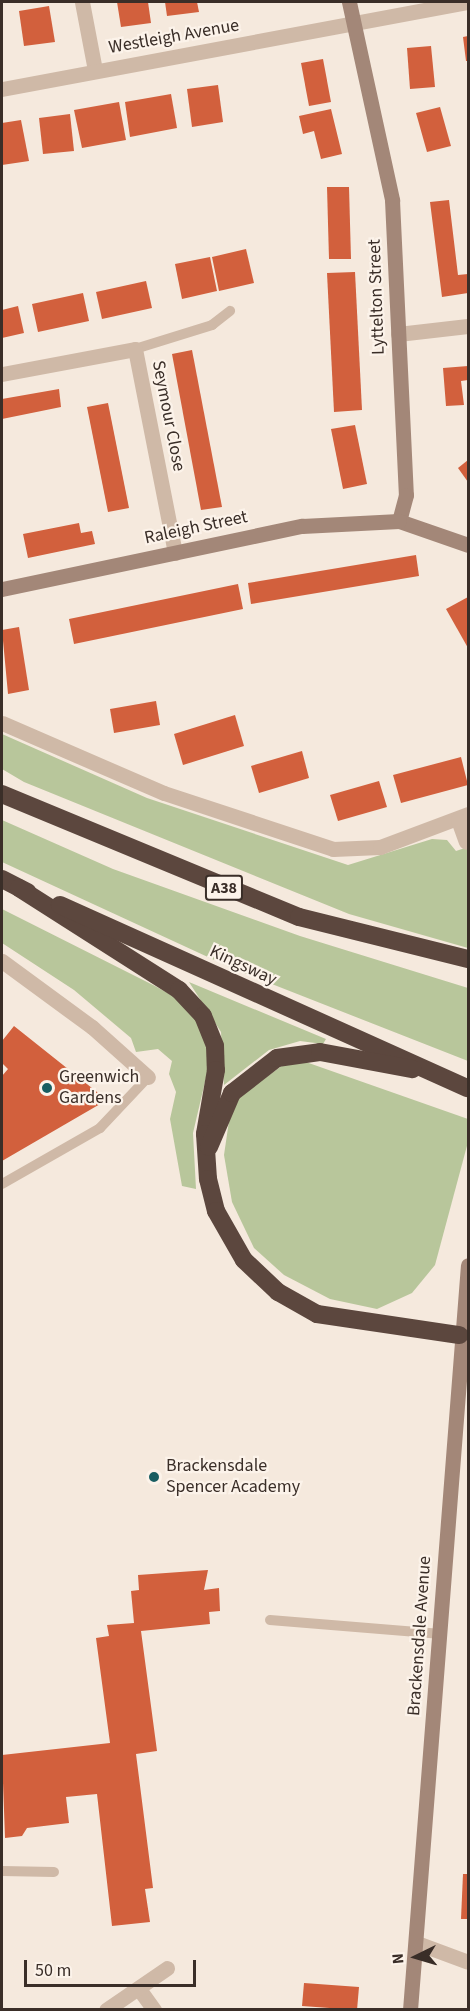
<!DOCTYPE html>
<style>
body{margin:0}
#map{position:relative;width:470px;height:2011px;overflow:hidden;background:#f5e9dd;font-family:"Source Sans 3",sans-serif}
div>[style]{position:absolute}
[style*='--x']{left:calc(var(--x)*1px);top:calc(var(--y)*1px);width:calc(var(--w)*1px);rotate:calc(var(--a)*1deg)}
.green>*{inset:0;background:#b8c69b}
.building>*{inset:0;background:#d2603d}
.lane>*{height:10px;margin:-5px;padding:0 5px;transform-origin:5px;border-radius:5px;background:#cfb9a7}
.street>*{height:15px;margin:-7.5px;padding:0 7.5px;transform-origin:7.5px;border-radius:7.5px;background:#cfb9a7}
.secondary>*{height:15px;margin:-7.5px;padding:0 7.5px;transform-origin:7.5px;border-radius:7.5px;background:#a38778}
.highway>*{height:18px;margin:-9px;padding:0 9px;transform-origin:9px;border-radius:9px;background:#5c473e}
.dots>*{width:16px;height:16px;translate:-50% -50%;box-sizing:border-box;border:3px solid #fcf3ea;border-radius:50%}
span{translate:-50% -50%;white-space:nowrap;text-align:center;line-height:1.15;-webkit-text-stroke:4.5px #fcf3ea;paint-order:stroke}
.shield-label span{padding:2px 4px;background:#fcf3ea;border:2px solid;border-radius:4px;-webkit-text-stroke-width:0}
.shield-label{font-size:16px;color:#3a2e28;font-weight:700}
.street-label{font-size:18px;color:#3a2e28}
.poi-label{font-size:18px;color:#3a2e28}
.left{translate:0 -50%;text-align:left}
.frame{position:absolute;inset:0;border:3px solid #3a2e28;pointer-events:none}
.north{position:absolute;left:386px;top:1927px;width:60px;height:60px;-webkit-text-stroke:4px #fcf3ea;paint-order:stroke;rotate:265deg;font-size:16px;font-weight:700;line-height:24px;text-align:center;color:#3a2e28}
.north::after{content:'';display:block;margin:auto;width:21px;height:27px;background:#3a2e28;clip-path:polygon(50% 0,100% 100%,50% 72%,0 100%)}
.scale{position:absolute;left:24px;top:1960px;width:172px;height:27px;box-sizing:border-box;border:3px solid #3a2e28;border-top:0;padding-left:8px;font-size:18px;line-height:21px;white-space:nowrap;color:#3a2e28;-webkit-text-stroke:4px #fcf3ea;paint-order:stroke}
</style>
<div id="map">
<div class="green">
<i style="clip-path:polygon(2px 734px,147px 798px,348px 865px,432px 839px,447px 840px,456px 851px,468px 847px,468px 948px,349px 914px,24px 782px,2px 769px)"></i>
<i style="clip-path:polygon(2px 820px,113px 869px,300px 936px,468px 988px,468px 1061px,236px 970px,2px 862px)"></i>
<i style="clip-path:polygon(2px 909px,155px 986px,182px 1001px,197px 1019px,207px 1045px,208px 1069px,193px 1133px,196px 1189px,182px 1186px,170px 1119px,176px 1092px,169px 1074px,172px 1061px,158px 1049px,136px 1052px,131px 1038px,74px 990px,2px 943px)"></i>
<i style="clip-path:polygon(189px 982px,326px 1039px,323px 1044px,300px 1041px,269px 1050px,224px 1085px,221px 1032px)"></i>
<i style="clip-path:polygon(303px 1061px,468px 1119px,468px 1142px,435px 1265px,412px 1293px,377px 1309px,330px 1299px,284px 1275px,254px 1248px,232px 1202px,224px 1155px,229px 1121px,240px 1096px,283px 1065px)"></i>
</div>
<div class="building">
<i style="clip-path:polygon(117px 2px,148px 2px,151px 23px,121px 27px)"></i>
<i style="clip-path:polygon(165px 2px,197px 2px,199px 12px,167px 16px)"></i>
<i style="clip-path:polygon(49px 6px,55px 42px,24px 46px,19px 11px)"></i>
<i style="clip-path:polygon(468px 36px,468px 61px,466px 61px,463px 37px)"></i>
<i style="clip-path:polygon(431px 46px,435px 87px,410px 89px,407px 48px)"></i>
<i style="clip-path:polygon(323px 59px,331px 102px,309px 106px,301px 63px)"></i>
<i style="clip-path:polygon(218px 85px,223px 122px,192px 127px,187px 89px)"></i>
<i style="clip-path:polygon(171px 94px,177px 128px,130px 137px,125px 102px)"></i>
<i style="clip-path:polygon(119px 102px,126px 140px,82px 148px,74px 110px)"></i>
<i style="clip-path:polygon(440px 107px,451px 146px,427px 152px,416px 113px)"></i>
<i style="clip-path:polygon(331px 109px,342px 154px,321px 159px,314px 131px,303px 134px,299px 116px)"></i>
<i style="clip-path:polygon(70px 114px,74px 151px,43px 154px,39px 118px)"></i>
<i style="clip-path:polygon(21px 120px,29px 161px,2px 165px,2px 123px)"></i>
<i style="clip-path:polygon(327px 187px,349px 187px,351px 259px,329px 259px)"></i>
<i style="clip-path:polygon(449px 200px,458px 275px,468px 274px,468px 293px,442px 297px,430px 202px)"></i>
<i style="clip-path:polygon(246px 249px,254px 283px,219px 291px,212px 257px)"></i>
<i style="clip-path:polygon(210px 257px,217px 291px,182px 299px,175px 264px)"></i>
<i style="clip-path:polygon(355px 272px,362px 410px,334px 412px,327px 273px)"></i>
<i style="clip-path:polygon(146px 281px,152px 308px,102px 319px,96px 292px)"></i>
<i style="clip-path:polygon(83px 293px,89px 321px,38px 332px,32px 304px)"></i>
<i style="clip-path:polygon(18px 306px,24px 333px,2px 338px,2px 310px)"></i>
<i style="clip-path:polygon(192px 350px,222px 507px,201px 510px,172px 354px)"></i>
<i style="clip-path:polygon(468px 366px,468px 380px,461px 381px,464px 405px,446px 406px,443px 368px)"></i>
<i style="clip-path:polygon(59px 389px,61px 407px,2px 419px,2px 399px)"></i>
<i style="clip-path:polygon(108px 403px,129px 508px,108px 512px,87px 407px)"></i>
<i style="clip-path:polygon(355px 425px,367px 484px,343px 489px,331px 429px)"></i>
<i style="clip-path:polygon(468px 460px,468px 482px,458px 468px)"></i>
<i style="clip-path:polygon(79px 523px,81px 533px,92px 531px,95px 544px,28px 558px,23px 534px)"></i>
<i style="clip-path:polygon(416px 555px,419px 576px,251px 604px,248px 583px)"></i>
<i style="clip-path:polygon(238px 584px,243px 609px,74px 644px,69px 619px)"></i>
<i style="clip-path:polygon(468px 597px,468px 648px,446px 609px)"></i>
<i style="clip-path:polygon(19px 627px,29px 690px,8px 694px,2px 630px)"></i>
<i style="clip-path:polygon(156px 701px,160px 725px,114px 733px,110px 709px)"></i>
<i style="clip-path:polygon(235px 715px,244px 746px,183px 765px,174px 734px)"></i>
<i style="clip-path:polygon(302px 751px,309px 778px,259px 793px,251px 766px)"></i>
<i style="clip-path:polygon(461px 757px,468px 785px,401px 803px,393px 775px)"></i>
<i style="clip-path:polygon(379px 781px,387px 807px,338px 821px,330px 795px)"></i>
<i style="clip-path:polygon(14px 1026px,107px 1100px,2px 1161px,2px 1076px,8px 1069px,2px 1063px,2px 1041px)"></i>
<i style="clip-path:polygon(208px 1570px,204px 1590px,219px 1588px,220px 1611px,209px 1612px,210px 1624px,141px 1631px,157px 1751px,136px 1754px,153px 1888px,145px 1889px,150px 1922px,112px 1926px,97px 1794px,66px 1797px,69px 1823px,27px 1828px,22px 1836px,5px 1838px,2px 1755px,110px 1743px,96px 1638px,109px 1636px,107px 1625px,134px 1623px,131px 1591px,139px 1590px,138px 1575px)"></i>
<i style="clip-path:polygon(463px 1874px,468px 1874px,468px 1919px,461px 1919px)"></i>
<i style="clip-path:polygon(304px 1983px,359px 1987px,357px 2010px,302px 2006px)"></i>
</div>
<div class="lane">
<i style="--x:135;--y:349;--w:81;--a:-17.3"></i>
<i style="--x:212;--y:325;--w:23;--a:-38"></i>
<i style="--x:2;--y:1184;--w:113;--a:-29.7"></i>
<i style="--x:100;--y:1128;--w:70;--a:-46.7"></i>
<i style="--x:270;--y:1620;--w:172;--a:4.7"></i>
<i style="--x:2;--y:1871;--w:52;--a:1.1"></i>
</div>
<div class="street">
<i style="--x:82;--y:2;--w:69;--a:79.2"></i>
<i style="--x:2;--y:89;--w:474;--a:-10.6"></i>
<i style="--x:398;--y:334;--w:70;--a:-6.5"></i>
<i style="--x:2;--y:374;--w:135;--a:-10.6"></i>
<i style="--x:135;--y:349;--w:208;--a:78.9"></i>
<i style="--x:2;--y:723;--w:176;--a:23.4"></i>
<i style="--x:164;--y:793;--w:178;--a:18.3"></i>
<i style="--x:333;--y:849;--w:47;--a:-2.4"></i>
<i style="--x:380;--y:847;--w:94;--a:-20.6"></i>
<i style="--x:458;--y:820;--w:23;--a:70"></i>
<i style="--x:2;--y:961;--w:112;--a:36.3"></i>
<i style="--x:92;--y:1027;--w:75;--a:41.8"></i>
<i style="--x:417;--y:1943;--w:54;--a:20.4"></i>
<i style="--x:139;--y:1989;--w:26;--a:54"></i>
<i style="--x:106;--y:2010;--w:74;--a:-34.5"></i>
</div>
<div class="secondary">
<i style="--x:349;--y:2;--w:203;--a:77.7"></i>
<i style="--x:392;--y:200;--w:295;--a:87.3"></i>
<i style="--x:406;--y:495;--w:27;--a:105"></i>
<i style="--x:399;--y:521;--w:73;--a:19.2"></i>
<i style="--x:2;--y:589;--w:307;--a:-11.9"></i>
<i style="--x:302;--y:526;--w:97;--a:-3"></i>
<i style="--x:410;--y:2010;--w:747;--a:-85.55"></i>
</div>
<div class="highway">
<i style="--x:2;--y:794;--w:321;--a:22.5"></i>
<i style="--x:299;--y:917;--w:174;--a:14"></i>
<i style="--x:2;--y:879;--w:29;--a:27"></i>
<i style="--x:19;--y:888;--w:190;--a:32.5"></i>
<i style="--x:179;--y:990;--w:35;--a:47"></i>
<i style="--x:203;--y:1016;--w:32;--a:68"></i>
<i style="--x:215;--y:1046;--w:24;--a:88"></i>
<i style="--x:216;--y:1070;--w:65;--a:99.8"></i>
<i style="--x:205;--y:1134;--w:45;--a:86.2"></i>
<i style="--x:208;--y:1179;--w:33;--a:76"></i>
<i style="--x:216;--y:1211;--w:56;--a:60.3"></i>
<i style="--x:244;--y:1260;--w:47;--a:43.3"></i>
<i style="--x:278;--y:1292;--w:45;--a:29.4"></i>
<i style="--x:317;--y:1314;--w:144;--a:8.4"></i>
<i style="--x:60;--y:905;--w:447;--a:24.2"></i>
<i style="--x:209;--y:1147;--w:59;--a:-66.9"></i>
<i style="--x:232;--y:1093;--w:57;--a:-37.9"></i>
<i style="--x:277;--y:1058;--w:43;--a:-7.9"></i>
<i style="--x:320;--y:1052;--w:94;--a:10.5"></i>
</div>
<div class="dots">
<i style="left:47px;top:1088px;background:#195d61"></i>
<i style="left:154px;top:1477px;background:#195d61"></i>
</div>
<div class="shield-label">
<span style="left:224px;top:888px">A38</span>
</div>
<div class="street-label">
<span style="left:174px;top:37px;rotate:-10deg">Westleigh Avenue</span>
<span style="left:377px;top:297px;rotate:-92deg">Lyttelton Street</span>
<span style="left:168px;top:416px;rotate:79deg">Seymour Close</span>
<span style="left:196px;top:528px;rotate:-12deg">Raleigh Street</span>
<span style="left:243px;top:966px;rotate:25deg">Kingsway</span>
<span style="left:420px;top:1636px;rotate:-86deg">Brackensdale Avenue</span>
</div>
<div class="poi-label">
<span class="left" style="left:59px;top:1088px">Greenwich<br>Gardens</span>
<span class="left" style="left:166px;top:1477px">Brackensdale<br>Spencer Academy</span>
</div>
<div class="frame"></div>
<div class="north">N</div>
<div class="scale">50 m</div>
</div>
